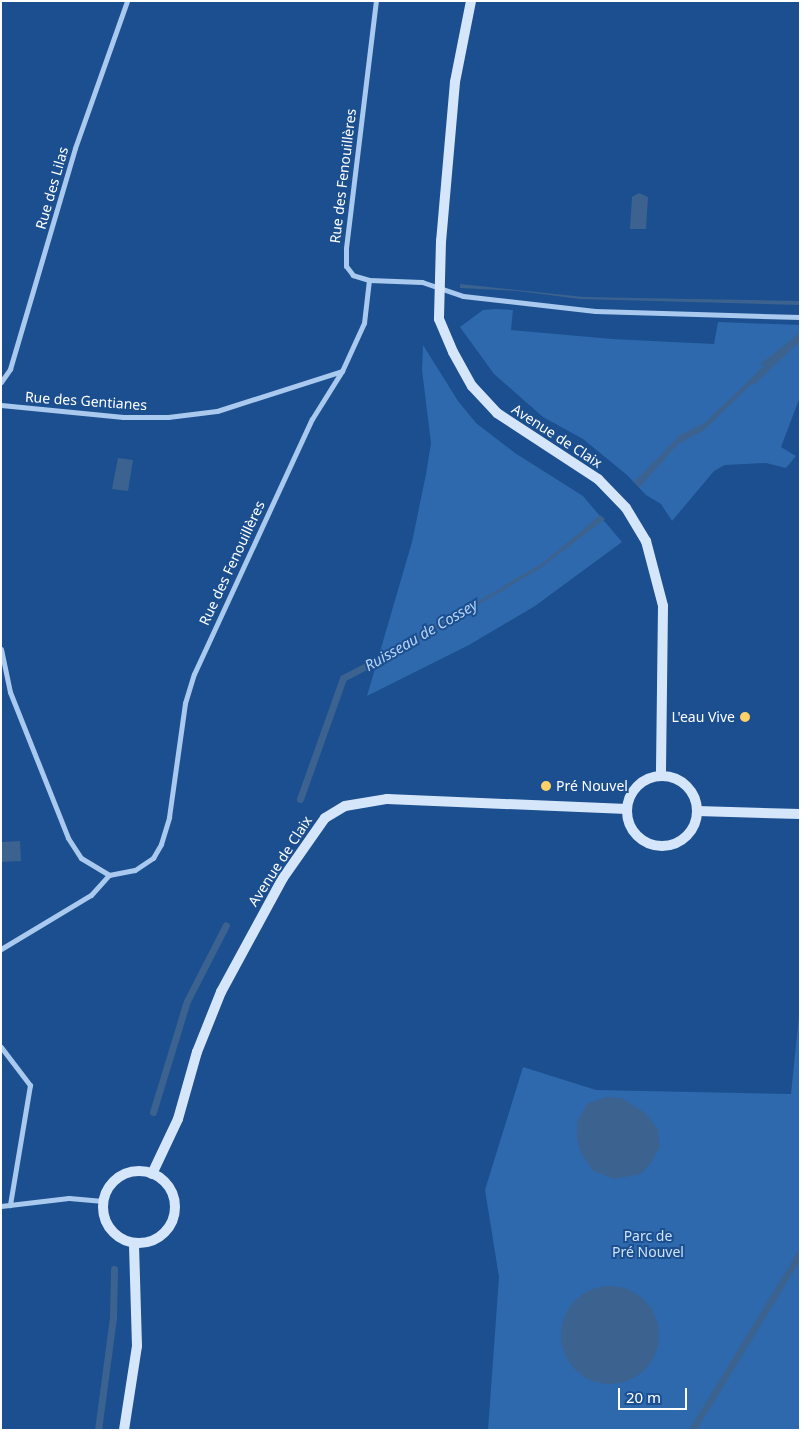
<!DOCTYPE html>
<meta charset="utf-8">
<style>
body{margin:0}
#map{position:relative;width:801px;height:1431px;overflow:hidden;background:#1b4f8f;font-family:"Noto Sans",sans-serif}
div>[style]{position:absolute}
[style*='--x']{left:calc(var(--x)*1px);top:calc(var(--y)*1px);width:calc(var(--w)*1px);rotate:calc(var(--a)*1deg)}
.green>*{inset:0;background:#2e69ad}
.water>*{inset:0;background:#3c6290}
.round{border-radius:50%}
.stream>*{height:7px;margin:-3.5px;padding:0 3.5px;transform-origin:3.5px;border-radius:3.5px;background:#3c6290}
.minor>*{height:5px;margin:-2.5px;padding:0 2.5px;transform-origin:2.5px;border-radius:2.5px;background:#a9c9ee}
.secondary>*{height:10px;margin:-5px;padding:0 5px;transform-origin:5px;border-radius:5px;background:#d6e6fa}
.secondary>.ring{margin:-5px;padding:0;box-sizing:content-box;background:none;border:10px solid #d6e6fa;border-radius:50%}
.dots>*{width:14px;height:14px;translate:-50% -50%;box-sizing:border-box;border:2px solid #1b4f8f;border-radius:50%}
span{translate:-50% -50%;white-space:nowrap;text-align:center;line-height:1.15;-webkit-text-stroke:4px #1b4f8f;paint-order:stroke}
.street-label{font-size:14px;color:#fff}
.poi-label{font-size:14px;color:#fff}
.right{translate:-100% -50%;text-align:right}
.left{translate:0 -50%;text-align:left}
.park-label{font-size:14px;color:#cfe3fa}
.water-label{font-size:15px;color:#b5d3f5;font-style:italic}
.frame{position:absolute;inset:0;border:2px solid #fff;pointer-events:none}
.scale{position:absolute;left:618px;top:1388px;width:69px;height:22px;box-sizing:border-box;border:2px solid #fff;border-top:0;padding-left:6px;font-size:15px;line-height:18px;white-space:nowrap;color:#fff;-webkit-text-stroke:4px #1b4f8f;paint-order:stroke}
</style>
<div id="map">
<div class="green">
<i style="clip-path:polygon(496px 309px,513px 310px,511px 330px,612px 339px,714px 344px,718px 322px,800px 325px,800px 397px,781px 447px,796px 456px,786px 468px,766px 463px,725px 465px,714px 471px,672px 521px,661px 504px,646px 495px,627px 475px,583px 439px,543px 417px,494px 374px,460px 327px,483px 310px)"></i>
<i style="clip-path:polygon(423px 345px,458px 401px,476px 423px,515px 453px,583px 496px,622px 542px,535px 606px,469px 645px,367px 696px,412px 542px,426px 474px,431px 443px,422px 370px)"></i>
<i style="clip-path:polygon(800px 1006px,800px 1430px,488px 1430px,499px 1277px,485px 1190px,523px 1067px,596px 1090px,791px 1094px)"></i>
</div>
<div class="water">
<i style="clip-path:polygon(639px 193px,648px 197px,646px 229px,630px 229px,632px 197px)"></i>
<i style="clip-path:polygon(460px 284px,584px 297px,800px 301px,800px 305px,580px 299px,518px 291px,460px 288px)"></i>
<i style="clip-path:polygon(800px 333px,800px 338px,764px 366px,760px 364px)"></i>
<i style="clip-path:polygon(757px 373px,761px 375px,703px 431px,678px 444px,639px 488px,637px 485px,634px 482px,680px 435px,704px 423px)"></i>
<i style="clip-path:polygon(118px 458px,133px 460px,128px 491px,112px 489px)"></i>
<i style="clip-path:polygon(600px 515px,605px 519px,541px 568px,391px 656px,392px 652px,544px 562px)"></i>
<i style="clip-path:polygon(20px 841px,21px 861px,1px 862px,1px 842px)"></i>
<i style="clip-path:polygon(606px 1097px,622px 1098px,645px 1113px,658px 1129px,660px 1146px,652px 1162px,641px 1174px,614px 1179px,593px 1171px,581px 1153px,577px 1139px,577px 1122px,587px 1104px)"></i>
<i class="round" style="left:561px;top:1286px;width:98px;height:98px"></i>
</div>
<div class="stream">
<i style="--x:753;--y:380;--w:64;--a:-43.1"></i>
<i style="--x:300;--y:799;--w:128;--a:-70.4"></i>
<i style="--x:343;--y:678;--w:63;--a:-27.4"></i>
<i style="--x:153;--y:1112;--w:116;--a:-73"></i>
<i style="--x:187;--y:1001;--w:85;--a:-62.8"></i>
<i style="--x:98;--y:1430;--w:113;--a:-82.4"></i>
<i style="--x:113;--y:1318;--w:49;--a:-88.8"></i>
<i style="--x:692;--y:1430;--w:207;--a:-58.6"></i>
</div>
<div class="minor">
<i style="--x:369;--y:280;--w:53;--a:2.2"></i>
<i style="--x:422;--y:282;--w:43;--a:18.9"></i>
<i style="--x:463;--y:296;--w:133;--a:6.5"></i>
<i style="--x:595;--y:311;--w:205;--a:1.7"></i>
<i style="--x:1;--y:382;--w:16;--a:-55"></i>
<i style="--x:10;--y:369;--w:230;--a:-73.6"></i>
<i style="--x:75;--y:148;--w:156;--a:-70.5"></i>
<i style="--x:1;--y:405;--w:123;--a:5.6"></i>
<i style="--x:123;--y:417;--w:45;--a:0"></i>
<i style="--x:168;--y:417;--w:49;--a:-7"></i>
<i style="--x:217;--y:411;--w:131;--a:-17.7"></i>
<i style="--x:1;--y:649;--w:44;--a:78.2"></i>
<i style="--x:10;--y:692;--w:157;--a:68.3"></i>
<i style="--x:68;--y:838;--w:24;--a:57"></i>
<i style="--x:81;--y:858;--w:33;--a:31"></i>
<i style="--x:109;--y:875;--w:26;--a:-11"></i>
<i style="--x:135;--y:870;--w:22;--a:-34"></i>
<i style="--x:153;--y:858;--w:16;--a:-60"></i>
<i style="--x:161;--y:844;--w:28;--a:-73"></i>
<i style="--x:169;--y:817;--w:115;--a:-82"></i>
<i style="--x:185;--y:703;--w:30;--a:-73"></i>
<i style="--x:194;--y:674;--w:281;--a:-65.2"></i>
<i style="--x:312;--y:419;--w:57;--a:-58"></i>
<i style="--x:342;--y:371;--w:53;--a:-65.4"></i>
<i style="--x:364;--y:323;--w:43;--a:-83.4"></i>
<i style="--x:369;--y:280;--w:17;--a:-163"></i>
<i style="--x:353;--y:275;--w:11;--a:-128"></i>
<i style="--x:346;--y:266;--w:18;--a:-90"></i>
<i style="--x:346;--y:248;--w:249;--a:-83.1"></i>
<i style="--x:1;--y:949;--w:105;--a:-31"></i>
<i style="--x:91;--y:895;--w:27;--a:-48"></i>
<i style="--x:1;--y:1047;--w:48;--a:52.7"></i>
<i style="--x:30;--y:1085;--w:122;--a:99.5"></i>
<i style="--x:1;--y:1206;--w:68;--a:-6.7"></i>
<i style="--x:69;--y:1198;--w:34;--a:5"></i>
</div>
<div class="secondary">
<i style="--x:471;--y:1;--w:83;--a:101.2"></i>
<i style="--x:455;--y:82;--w:160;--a:95"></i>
<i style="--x:441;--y:241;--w:78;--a:91.5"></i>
<i style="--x:439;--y:319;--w:36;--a:67"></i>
<i style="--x:453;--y:352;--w:39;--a:61"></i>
<i style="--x:472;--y:386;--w:37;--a:47"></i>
<i style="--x:497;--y:413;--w:121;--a:33.2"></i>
<i style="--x:598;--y:479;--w:40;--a:46"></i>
<i style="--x:626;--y:508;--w:39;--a:59"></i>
<i style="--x:646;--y:541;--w:67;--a:75.3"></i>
<i style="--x:663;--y:606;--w:170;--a:90.7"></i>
<i class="ring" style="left:627px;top:776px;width:60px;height:60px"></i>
<i style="--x:697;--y:811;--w:103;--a:1.7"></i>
<i class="ring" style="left:103px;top:1171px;width:62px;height:62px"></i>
<i style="--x:152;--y:1174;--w:61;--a:-64.7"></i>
<i style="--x:178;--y:1119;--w:70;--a:-74.2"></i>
<i style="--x:197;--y:1052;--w:65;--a:-68.2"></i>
<i style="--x:221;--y:992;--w:130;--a:-61.5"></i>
<i style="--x:283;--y:878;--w:73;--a:-55"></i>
<i style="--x:325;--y:818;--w:23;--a:-31"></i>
<i style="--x:345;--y:806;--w:43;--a:-9.5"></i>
<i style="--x:387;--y:799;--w:240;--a:2.4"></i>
<i style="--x:124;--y:1430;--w:85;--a:-81.2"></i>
<i style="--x:137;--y:1346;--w:103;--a:-91.7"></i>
</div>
<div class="dots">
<i style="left:745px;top:717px;background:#ffd166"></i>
<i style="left:546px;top:786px;background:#ffd166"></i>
</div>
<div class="street-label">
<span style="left:343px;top:176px;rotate:-83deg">Rue des Fenouillères</span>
<span style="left:52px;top:188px;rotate:-74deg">Rue des Lilas</span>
<span style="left:86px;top:401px;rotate:4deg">Rue des Gentianes</span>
<span style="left:557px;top:436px;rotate:33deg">Avenue de Claix</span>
<span style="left:232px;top:563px;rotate:-65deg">Rue des Fenouillères</span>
<span style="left:280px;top:861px;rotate:-57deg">Avenue de Claix</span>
</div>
<div class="poi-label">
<span class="right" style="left:735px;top:717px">L'eau Vive</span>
<span class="left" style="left:556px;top:786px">Pré Nouvel</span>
</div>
<div class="park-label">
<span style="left:648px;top:1244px">Parc de<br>Pré Nouvel</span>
</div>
<div class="water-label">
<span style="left:421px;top:635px;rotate:-30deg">Ruisseau de Cossey</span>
</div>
<div class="frame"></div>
<div class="scale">20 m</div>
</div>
